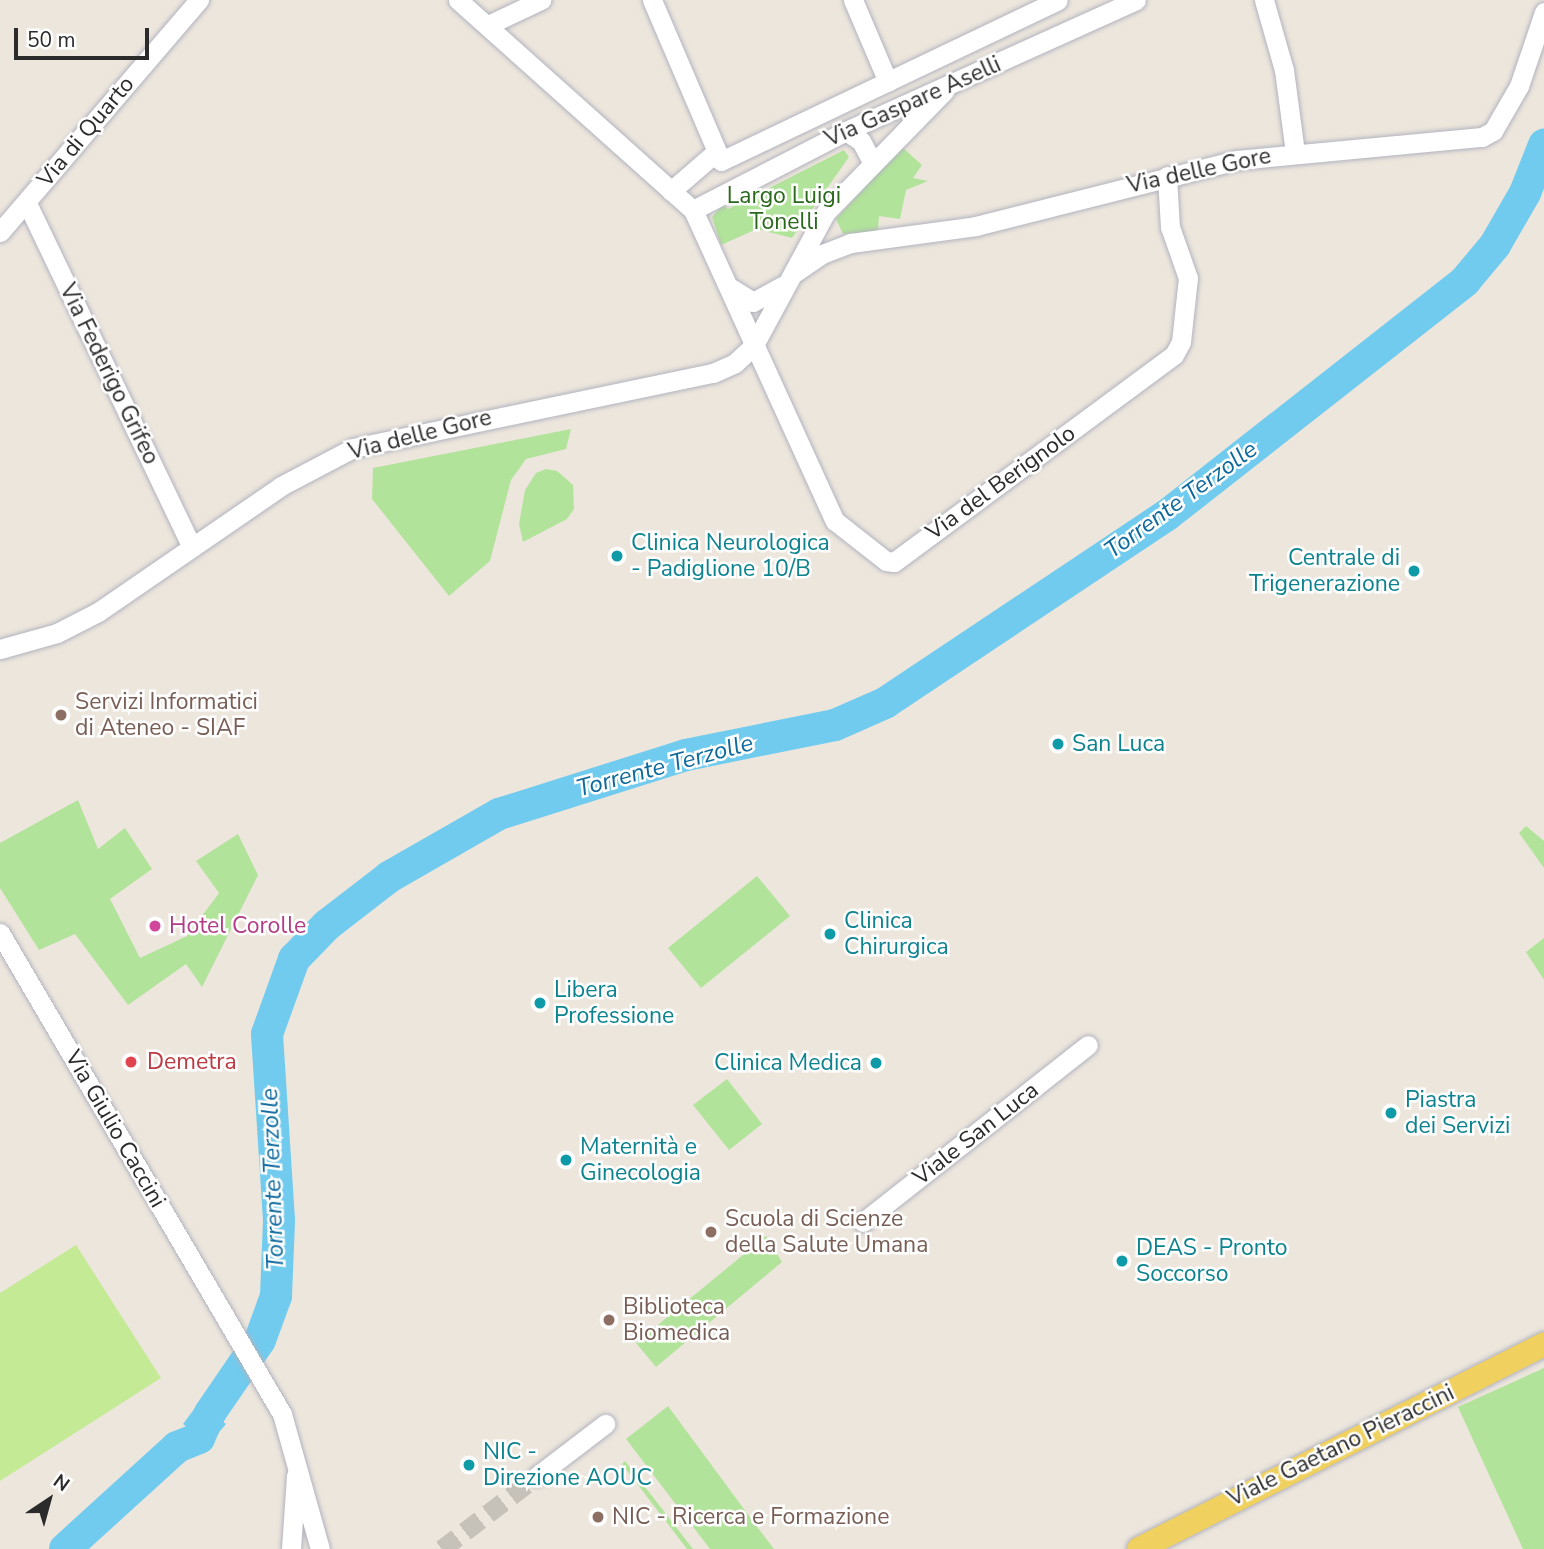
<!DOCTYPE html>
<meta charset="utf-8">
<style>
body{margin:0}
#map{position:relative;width:1544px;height:1549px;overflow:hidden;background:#ede6dd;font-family:"Nunito Sans",sans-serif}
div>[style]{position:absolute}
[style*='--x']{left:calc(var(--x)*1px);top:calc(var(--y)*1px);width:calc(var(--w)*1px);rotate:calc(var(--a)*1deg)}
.green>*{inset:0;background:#b2e39a}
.pitch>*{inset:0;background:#c5ea96}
.water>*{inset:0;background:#71cbee}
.river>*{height:32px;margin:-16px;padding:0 16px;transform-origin:16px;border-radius:16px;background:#71cbee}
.minor-tunnel>*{height:19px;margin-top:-9.5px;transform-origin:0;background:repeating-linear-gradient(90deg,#c6c1b9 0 19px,transparent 0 29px)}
.roads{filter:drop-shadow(0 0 2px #b1b3bf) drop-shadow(0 0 2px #b1b3bf)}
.minor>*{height:19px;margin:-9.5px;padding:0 9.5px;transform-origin:9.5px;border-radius:9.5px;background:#fff}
.major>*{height:24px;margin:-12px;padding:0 12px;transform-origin:12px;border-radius:12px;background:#f0d05f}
.dots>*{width:19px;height:19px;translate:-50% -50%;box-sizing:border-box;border:4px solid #fff;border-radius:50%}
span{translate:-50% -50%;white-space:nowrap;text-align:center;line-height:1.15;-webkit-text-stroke:5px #fff;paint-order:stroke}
.street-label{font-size:23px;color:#2b2b2b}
.park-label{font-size:23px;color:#2a681b}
.culture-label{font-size:23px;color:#0d838f}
.left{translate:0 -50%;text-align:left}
.right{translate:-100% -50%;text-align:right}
.education-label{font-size:23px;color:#785e54}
.hotel-label{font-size:23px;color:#b23c85}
.health-label{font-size:23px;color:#be3a42}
.water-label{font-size:24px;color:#0e699c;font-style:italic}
.north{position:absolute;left:14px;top:1465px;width:70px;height:70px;-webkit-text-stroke:5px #fff;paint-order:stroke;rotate:36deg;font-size:19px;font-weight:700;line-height:28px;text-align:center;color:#2b2b2b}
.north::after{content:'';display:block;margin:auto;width:24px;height:32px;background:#2b2b2b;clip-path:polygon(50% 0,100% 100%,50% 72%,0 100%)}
.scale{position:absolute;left:14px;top:28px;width:135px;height:32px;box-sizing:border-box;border:4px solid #2b2b2b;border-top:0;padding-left:9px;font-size:21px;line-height:24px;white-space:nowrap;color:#2b2b2b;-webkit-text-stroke:5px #fff;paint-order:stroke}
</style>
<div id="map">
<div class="green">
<i style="clip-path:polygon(902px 147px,922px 165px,913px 178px,928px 181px,906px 190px,900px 219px,879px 216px,878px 231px,843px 234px,836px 219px)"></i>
<i style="clip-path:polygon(844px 150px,849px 157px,792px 238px,757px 229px,721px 245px,712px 217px,723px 205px,728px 209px)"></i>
<i style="clip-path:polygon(571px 429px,566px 449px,526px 459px,511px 480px,490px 561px,449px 596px,372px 499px,373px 468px)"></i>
<i style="clip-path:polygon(546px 469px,557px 471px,573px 485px,574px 509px,567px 519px,523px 542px,519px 524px,525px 490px,536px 473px)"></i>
<i style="clip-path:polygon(78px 800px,98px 849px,125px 828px,152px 869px,110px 899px,140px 958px,187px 936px,219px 893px,196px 861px,238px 834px,258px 875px,202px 987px,186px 964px,128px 1005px,75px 934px,39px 950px,0 888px,0 843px)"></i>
<i style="clip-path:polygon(1526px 826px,1544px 841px,1544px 868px,1519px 833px)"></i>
<i style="clip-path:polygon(757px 876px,790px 916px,701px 988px,668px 948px)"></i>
<i style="clip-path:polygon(1544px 938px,1544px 980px,1526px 952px)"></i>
<i style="clip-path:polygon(727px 1079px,762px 1124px,729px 1150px,693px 1105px)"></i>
<i style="clip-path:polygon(766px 1236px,782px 1262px,656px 1367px,636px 1343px)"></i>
<i style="clip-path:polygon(1544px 1368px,1544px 1549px,1523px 1549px,1458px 1407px)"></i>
<i style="clip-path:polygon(668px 1406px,755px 1524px,774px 1549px,710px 1549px,626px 1439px)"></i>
<i style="clip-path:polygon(625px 1461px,693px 1549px,687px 1549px,622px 1464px)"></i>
</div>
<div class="pitch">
<i style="clip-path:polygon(76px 1245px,161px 1378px,0 1481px,0 1293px)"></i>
</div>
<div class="water">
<i style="clip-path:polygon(198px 1404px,226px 1424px,209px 1444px,183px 1424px)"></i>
</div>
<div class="river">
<i style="--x:65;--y:1549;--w:151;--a:-42.3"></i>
<i style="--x:177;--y:1447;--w:24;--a:-22"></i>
<i style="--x:199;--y:1438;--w:27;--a:-66"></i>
<i style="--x:210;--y:1413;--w:88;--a:-55.6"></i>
<i style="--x:260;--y:1340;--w:47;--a:-70"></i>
<i style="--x:276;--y:1296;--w:76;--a:-87.7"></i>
<i style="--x:279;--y:1220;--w:186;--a:-93.7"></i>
<i style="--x:267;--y:1034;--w:80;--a:-70.2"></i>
<i style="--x:294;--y:959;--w:47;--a:-45.9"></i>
<i style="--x:327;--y:925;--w:78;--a:-37.7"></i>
<i style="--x:389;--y:877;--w:127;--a:-29.8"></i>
<i style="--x:499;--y:814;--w:196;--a:-17.5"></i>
<i style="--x:686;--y:755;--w:152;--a:-11.4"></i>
<i style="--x:835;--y:725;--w:55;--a:-23.7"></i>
<i style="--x:885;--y:703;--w:339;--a:-33.7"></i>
<i style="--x:1167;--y:515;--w:379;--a:-38.1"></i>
<i style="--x:1465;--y:281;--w:47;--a:-50.2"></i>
<i style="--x:1495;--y:245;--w:60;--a:-60"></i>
<i style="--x:1525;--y:193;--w:52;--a:-68.4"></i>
</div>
<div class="minor-tunnel">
<i style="--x:442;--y:1549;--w:120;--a:-37.5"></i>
</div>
<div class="roads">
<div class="minor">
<i style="--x:458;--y:0;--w:315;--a:41.8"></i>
<i style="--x:693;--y:210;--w:342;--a:65.5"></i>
<i style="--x:835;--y:521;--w:65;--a:38.1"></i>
<i style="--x:886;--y:561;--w:8;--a:7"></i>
<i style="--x:894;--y:562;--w:348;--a:-36.5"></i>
<i style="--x:1174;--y:355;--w:15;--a:-62"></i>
<i style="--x:1181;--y:342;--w:64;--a:-83.8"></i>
<i style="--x:1188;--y:278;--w:54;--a:-109.4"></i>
<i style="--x:1170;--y:227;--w:51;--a:-93.4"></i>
<i style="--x:652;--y:0;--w:175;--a:66.8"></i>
<i style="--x:721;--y:161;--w:373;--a:-25.5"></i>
<i style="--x:853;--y:0;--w:89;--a:66.9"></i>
<i style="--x:1264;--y:0;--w:73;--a:74.1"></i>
<i style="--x:1284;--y:70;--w:83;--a:82.4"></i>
<i style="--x:488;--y:25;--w:59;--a:-25.3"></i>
<i style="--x:846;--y:131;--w:18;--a:34"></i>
<i style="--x:861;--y:141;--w:24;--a:62"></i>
<i style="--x:671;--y:191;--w:60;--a:-40.9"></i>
<i style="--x:27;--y:203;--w:379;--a:64.4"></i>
<i style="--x:693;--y:210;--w:172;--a:-27.3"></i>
<i style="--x:846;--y:131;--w:318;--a:-24.3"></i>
<i style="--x:0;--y:232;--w:306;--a:-49.4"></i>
<i style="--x:794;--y:273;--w:34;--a:-34"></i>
<i style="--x:822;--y:254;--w:31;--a:-21"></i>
<i style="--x:851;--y:243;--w:126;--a:-7.7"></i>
<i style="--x:976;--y:226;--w:269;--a:-14.2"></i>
<i style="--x:1237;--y:160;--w:246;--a:-5.4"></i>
<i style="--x:1482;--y:137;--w:13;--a:-29"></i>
<i style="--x:1493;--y:131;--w:52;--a:-60"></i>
<i style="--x:1519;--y:86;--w:78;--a:-71.3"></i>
<i style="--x:731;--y:288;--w:26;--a:32"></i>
<i style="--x:753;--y:302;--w:33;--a:-29"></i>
<i style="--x:0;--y:649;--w:59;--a:-15.7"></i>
<i style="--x:57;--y:633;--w:46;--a:-27.1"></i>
<i style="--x:98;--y:612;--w:222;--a:-34.5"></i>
<i style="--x:281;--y:486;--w:81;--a:-27.8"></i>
<i style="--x:353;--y:448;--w:368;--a:-11.8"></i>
<i style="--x:713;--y:373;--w:24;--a:-24"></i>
<i style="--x:735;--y:363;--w:26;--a:-43"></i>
<i style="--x:754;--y:345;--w:151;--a:-61.6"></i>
<i style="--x:826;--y:212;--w:170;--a:-45.7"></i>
<i style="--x:0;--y:933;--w:558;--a:59.62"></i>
<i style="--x:282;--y:1414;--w:140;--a:74.3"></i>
<i style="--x:863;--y:1222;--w:286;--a:-38.2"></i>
<i style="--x:537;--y:1476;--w:86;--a:-37.4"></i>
<i style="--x:291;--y:1549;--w:74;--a:-86.1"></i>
</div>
<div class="major">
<i style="--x:1139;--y:1549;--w:454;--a:-26.8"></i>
</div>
</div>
<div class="dots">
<i style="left:617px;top:556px;background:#0f9aa8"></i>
<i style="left:1414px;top:571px;background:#0f9aa8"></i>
<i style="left:61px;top:715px;background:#8d6e63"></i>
<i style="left:1058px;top:744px;background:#0f9aa8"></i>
<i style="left:155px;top:926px;background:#d1479c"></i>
<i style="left:830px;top:934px;background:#0f9aa8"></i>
<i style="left:540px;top:1003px;background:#0f9aa8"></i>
<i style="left:131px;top:1062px;background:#e0444e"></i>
<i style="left:876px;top:1063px;background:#0f9aa8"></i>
<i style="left:1391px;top:1113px;background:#0f9aa8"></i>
<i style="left:566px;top:1160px;background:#0f9aa8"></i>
<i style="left:711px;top:1232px;background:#8d6e63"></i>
<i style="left:1122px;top:1261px;background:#0f9aa8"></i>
<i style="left:609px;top:1320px;background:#8d6e63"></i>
<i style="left:469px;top:1465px;background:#0f9aa8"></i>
<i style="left:598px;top:1517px;background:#8d6e63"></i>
</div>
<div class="street-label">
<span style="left:913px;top:102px;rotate:-24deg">Via Gaspare Aselli</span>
<span style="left:86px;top:132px;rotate:-50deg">Via di Quarto</span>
<span style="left:1199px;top:171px;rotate:-12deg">Via delle Gore</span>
<span style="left:109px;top:374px;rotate:64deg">Via Federigo Grifeo</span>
<span style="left:420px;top:435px;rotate:-14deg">Via delle Gore</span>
<span style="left:1001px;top:483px;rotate:-36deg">Via del Berignolo</span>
<span style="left:115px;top:1129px;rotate:60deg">Via Giulio Caccini</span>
<span style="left:976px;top:1134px;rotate:-38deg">Viale San Luca</span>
<span style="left:1341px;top:1446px;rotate:-26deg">Viale Gaetano Pieraccini</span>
</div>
<div class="park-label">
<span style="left:784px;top:209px">Largo Luigi<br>Tonelli</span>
</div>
<div class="culture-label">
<span class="left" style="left:631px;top:556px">Clinica Neurologica<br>- Padiglione 10/B</span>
<span class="right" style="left:1400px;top:571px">Centrale di<br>Trigenerazione</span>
<span class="left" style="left:1072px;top:744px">San Luca</span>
<span class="left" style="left:844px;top:934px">Clinica<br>Chirurgica</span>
<span class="left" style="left:554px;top:1003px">Libera<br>Professione</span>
<span class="right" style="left:862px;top:1063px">Clinica Medica</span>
<span class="left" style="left:1405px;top:1113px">Piastra<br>dei Servizi</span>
<span class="left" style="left:580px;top:1160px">Maternità e<br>Ginecologia</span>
<span class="left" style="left:1136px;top:1261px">DEAS - Pronto<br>Soccorso</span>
<span class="left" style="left:483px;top:1465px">NIC -<br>Direzione AOUC</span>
</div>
<div class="education-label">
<span class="left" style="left:75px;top:715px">Servizi Informatici<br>di Ateneo - SIAF</span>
<span class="left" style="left:725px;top:1232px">Scuola di Scienze<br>della Salute Umana</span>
<span class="left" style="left:623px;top:1320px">Biblioteca<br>Biomedica</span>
<span class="left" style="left:612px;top:1517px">NIC - Ricerca e Formazione</span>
</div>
<div class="hotel-label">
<span class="left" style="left:169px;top:926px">Hotel Corolle</span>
</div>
<div class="health-label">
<span class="left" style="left:147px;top:1062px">Demetra</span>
</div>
<div class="water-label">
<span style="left:1181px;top:500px;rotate:-36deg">Torrente Terzolle</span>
<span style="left:665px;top:766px;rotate:-15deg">Torrente Terzolle</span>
<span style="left:273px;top:1179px;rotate:-92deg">Torrente Terzolle</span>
</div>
<div class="north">N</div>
<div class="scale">50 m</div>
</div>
